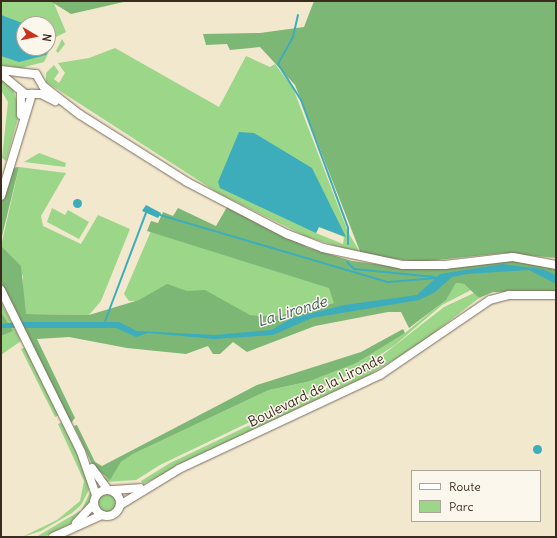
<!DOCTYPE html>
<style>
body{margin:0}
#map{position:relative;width:557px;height:538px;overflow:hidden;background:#f2e8ce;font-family:Delius,sans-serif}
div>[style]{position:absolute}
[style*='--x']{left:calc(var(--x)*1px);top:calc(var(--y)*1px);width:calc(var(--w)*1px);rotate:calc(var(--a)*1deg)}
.green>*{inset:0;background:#9cd689}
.round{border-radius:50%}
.forest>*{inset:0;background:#7db775}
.water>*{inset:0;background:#3eadbb}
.stream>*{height:2px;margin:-1px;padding:0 1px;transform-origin:1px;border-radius:1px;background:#3eadbb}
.roads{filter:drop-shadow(0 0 1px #7b6c5c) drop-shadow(0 0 1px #7b6c5c)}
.minor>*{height:8px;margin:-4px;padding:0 4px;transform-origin:4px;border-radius:4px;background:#fff}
.minor>.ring{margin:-4px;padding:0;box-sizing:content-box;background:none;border:8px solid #fff;border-radius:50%}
span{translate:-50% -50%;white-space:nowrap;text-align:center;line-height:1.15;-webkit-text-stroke:3px #fbf7ec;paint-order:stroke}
.street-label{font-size:14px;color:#3b2a1e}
.water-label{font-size:15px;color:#3c5e5d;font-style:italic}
.frame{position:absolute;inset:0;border:2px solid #3b2a1e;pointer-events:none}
.legend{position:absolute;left:411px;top:470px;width:130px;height:52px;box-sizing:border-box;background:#fbf7ec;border:1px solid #aea59a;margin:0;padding:5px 7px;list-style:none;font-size:12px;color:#3b2a1e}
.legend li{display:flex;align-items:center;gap:8px;height:20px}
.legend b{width:20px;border:1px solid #aea59a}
.north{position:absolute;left:16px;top:16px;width:40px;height:40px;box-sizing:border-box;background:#fbf7ec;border:1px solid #aea59a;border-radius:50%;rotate:99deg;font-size:11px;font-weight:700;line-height:16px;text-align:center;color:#3b2a1e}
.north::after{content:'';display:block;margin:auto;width:14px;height:18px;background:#c8321e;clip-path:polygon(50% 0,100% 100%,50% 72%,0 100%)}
</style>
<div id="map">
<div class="green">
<i style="clip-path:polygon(evenodd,1px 1px,53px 1px,66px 32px,56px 37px,44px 62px,21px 68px,1px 65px,1px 1px,24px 24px,48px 24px,48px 48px,24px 48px,24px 24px)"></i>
<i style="clip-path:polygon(62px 39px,65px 44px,58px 53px,56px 51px)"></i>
<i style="clip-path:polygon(evenodd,115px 48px,219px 107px,246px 56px,270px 67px,275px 64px,293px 88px,348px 232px,361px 254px,305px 236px,218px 193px,46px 82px,46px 73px,54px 65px,59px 72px,54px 79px,59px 83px,65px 73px,58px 63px,89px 58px,115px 48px,319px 227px,344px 237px,343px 244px,316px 233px,319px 227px)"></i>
<i style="clip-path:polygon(1px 78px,12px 86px,20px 111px,6px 161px,2px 158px,8px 102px,1px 90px)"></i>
<i style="clip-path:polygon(39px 153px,66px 163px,65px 167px,24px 162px)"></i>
<i style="clip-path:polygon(19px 167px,66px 173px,41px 216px,43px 226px,81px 244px,98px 215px,130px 229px,101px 301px,89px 315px,26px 314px,22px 304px,23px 276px,1px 246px)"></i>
<i style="clip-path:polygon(52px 208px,65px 215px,68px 210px,89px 222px,79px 239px,47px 222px)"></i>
<i style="clip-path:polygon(154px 224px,333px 285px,334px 303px,276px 316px,250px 315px,198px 300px,129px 301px,124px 294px)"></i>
<i style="clip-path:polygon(456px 283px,464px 284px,471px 290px,442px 305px,395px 345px,356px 371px,160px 465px,136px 480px,104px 482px,99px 474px,110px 479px,121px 462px,133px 454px,269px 390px,307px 382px,405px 333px,445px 300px)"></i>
<i style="clip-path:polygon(474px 293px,479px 298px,421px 343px,363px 379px,143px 484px,141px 481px,170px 463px,361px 372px,444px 307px)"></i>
<i style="clip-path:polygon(1px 302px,21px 341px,1px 355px,1px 336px,12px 331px,1px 312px)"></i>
<i style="clip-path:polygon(26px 347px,59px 415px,55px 417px,21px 349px)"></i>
<i style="clip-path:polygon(63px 422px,91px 486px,81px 505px,72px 513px,41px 531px,22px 537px,57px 520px,80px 501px,84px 481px,58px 424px)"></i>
<i style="clip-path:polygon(91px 490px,93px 493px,85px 512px,82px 509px)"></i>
<i class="round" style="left:98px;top:494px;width:18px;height:18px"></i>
<i style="clip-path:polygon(80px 511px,83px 515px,76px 521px,44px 537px,36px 537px)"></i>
</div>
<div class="forest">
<i style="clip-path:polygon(50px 1px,128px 1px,71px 14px)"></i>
<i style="clip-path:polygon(314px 1px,556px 1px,556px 258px,504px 253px,418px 262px,361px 254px,295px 85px,260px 47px,230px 50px,227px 44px,206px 45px,203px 34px,260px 33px,304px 27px)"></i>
<i style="clip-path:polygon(19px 167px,1px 240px,1px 201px,11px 168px)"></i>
<i style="clip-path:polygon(227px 207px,309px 248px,352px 261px,398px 267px,512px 261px,556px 268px,556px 291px,493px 292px,479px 298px,464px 284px,456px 283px,446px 300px,409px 328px,401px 312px,388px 312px,315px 326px,247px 352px,233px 342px,220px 354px,213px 354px,208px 346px,186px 354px,127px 348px,69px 337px,37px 339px,75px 418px,71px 423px,1px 283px,1px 246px,21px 266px,26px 314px,89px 315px,139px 300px,167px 284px,187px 291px,205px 290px,250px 315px,276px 316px,334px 303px,329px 288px,147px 231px,151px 221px,158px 223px,163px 212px,173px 216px,178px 208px,216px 226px)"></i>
<i style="clip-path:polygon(1px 312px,13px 331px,1px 336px)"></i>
<i style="clip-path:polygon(403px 329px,405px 333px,356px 363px,307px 382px,269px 390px,133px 454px,121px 462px,110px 480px,93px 466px,74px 426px,77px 425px,95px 462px,102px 466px,257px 385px,361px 352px)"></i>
</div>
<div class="water">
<i style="clip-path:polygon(1px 15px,25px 24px,24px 48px,48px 48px,48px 38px,53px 42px,46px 55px,19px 62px,1px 56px)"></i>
<i style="clip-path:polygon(239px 132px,254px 133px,312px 168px,346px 237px,319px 227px,316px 233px,220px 188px,218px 182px)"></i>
<i class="round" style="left:72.5px;top:198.5px;width:9px;height:9px"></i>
<i style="clip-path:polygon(146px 205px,161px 213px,158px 218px,142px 211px)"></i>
<i style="clip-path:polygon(503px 264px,542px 269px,556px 275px,556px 284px,529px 270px,467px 274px,452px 277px,435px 292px,419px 300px,312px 318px,273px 335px,214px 339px,148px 333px,136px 337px,116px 328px,1px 328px,1px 324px,17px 322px,119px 322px,137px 331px,215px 335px,271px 330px,292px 318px,344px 305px,417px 295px,440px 274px)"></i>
<i class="round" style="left:532.5px;top:444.5px;width:9px;height:9px"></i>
</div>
<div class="stream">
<i style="--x:298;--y:15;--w:23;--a:103"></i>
<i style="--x:293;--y:37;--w:31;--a:119"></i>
<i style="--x:278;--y:64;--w:43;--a:57.4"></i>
<i style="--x:301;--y:100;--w:136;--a:69.8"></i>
<i style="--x:348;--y:228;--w:16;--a:90"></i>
<i style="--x:160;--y:215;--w:238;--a:16.4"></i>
<i style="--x:388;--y:282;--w:49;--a:-4.7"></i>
<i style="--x:347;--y:262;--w:10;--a:45"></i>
<i style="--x:354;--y:269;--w:81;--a:5.6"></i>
<i style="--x:104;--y:324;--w:119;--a:-69.3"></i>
</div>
<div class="roads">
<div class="minor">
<i style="--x:1;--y:70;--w:35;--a:7"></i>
<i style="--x:36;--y:74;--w:14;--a:60"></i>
<i style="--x:43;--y:86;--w:46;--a:37.9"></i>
<i style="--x:79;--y:114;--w:128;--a:32.2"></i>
<i style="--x:187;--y:182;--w:113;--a:27.5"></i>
<i style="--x:287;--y:234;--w:39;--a:21"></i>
<i style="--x:323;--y:248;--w:82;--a:12"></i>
<i style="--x:403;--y:265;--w:42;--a:0"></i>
<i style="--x:445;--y:265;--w:68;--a:-6.7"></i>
<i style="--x:513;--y:257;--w:44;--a:10.5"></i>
<i style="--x:1;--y:74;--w:31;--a:40"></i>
<i style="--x:25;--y:94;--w:16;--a:0"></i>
<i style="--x:41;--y:94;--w:16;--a:27"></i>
<i style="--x:21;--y:91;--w:24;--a:90"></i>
<i style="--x:1;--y:196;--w:107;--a:-73.1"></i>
<i style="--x:1;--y:290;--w:181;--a:63.7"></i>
<i style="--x:81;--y:452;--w:46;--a:70.8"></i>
<i style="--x:92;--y:468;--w:26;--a:54"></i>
<i class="ring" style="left:94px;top:490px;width:18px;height:18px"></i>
<i style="--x:113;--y:490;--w:27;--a:-4"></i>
<i style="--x:120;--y:505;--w:69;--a:-31.4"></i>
<i style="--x:179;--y:469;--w:222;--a:-25.1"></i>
<i style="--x:380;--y:375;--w:133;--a:-34.3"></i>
<i style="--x:490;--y:300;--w:20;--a:-15"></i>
<i style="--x:509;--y:295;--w:47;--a:0"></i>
<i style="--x:76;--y:523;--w:26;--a:-47"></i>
<i style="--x:53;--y:537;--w:54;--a:-24.2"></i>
</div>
</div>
<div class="street-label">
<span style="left:316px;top:390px;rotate:-26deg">Boulevard de la Lironde</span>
</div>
<div class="water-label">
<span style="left:292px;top:311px;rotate:-17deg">La Lironde</span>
</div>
<div class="frame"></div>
<ul class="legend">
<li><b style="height:5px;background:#fff"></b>Route</li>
<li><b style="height:11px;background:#9cd689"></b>Parc</li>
</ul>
<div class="north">N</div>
</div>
